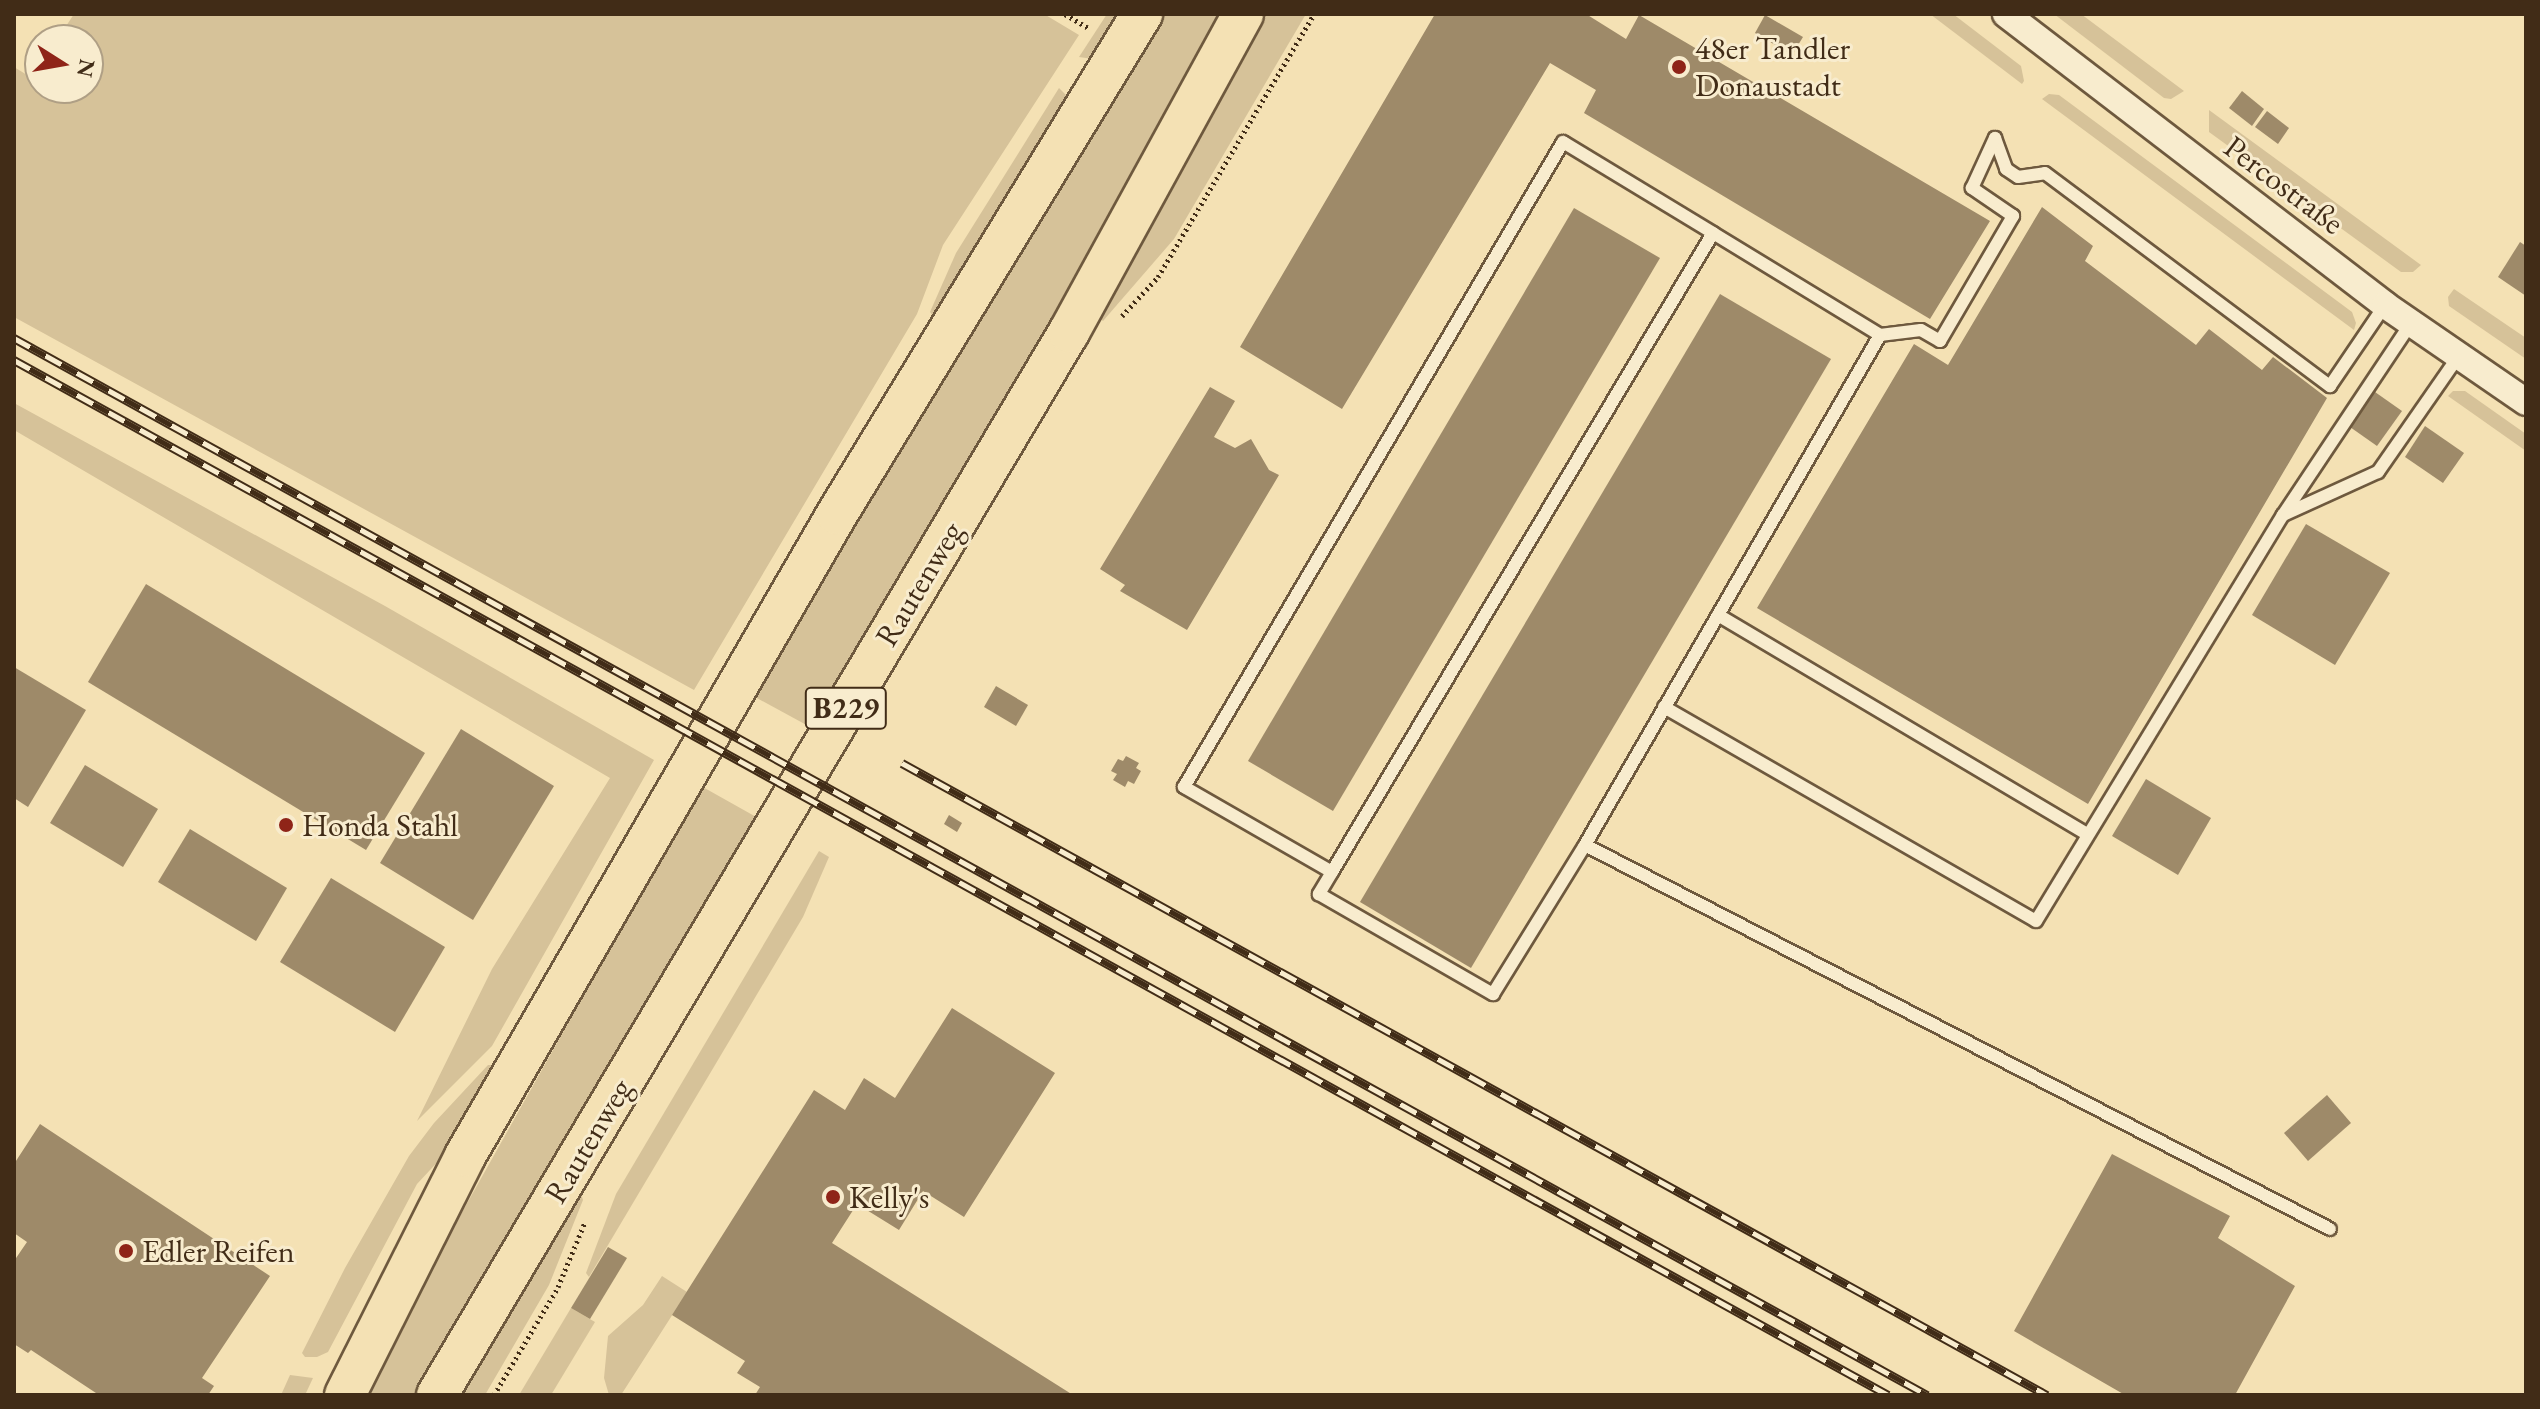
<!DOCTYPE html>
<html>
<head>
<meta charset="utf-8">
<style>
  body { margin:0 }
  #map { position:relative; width:2540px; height:1409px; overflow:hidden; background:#f4e1b4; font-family:"EB Garamond",serif }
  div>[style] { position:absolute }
  .green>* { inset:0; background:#d6c299 }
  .building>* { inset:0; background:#9e8a69 }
  .path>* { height:5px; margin-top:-2.5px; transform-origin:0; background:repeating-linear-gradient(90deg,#412c17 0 2px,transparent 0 6px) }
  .roads { filter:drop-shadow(2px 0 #6e593e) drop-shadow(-2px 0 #6e593e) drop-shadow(0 2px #6e593e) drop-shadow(0 -2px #6e593e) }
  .service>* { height:12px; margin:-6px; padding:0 6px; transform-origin:6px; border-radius:6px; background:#f8ecce }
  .minor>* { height:26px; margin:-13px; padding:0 13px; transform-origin:13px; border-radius:13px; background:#f8ecce }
  .primary>* { height:40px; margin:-20px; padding:0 20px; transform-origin:20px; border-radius:20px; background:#f4e1b4 }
  .rail>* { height:9px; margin-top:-4.5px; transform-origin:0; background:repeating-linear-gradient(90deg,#f8ecce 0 18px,#412c17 0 36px); box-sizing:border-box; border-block:2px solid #412c17 }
  .dots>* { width:22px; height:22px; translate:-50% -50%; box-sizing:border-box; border:4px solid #f8ecce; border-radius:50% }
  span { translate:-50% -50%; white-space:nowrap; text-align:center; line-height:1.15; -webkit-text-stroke:6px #f8ecce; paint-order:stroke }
  .shield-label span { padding:2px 6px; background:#f8ecce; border:2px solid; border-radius:6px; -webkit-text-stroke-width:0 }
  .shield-label { font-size:30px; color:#412c17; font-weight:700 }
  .poi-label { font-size:32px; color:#412c17 }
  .left { translate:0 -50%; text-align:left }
  .street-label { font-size:32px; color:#412c17 }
  .frame { position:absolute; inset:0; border:16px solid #412c17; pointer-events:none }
  .north { position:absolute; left:24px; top:24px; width:80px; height:80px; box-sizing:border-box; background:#f8ecce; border:2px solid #af9f85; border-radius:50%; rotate:101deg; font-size:22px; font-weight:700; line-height:32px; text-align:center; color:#412c17 }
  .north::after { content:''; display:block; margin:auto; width:28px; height:36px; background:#8f2418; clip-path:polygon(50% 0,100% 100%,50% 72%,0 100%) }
</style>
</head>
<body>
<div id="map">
  <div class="green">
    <i style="clip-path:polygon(74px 14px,1044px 14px,1079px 35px,943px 245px,917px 314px,694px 690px,14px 317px,14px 67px,32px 78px,40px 66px,40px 88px,88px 88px,88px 40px,57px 40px)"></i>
    <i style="clip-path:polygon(1107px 14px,1124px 14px,1093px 59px,1079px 57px)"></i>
    <i style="clip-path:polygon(1163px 14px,1221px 14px,1203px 54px,1048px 328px,812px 728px,755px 697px,941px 379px)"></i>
    <i style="clip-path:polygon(1262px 14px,1306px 14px,1174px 239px,1103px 321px,1099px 318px)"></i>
    <i style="clip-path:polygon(1930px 14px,1953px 14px,2021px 66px,2024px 81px,2022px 84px)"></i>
    <i style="clip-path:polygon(2054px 14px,2081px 14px,2184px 91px,2171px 99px,2164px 98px)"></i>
    <i style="clip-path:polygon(1059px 88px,1070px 99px,933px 316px,930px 312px,956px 253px)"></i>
    <i style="clip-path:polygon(2049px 94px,2059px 95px,2352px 312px,2356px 323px,2354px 330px,2042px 99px)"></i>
    <i style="clip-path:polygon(2209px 110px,2421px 265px,2413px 272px,2401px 272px,2209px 132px)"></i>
    <i style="clip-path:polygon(2454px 289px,2526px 338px,2526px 359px,2449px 306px,2448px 297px)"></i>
    <i style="clip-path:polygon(2453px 391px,2465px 391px,2526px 434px,2526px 451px,2448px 396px)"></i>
    <i style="clip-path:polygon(14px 403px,385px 606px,654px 760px,492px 1046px,417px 1121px,492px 969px,610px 778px,14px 430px)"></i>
    <i style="clip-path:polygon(701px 786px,758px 818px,458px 1317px,463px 1321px,418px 1395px,369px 1395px,414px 1298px)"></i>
    <i style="clip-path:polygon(819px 851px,829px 857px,803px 917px,589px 1277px,586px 1273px,616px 1194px)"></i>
    <i style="clip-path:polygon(488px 1065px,495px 1065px,456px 1133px,458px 1140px,417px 1184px,328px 1352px,317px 1357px,305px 1357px,302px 1353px,345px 1268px,409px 1156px,434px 1123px)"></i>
    <i style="clip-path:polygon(581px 1194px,583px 1200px,549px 1285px,485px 1395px,455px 1395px,541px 1252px,545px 1254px)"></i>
    <i style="clip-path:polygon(662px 1276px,687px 1292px,621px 1395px,609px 1395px,604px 1378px,608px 1336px,643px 1305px)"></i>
    <i style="clip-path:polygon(571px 1308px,595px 1322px,551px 1395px,519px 1395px)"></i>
    <i style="clip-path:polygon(290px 1375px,313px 1378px,305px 1395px,281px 1395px)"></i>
  </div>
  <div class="building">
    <i style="clip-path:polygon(1435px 14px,1586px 14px,1626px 39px,1639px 15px,1990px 221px,1930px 319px,1584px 113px,1596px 90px,1550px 63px,1342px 409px,1240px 347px)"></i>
    <i style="clip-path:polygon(1765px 15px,1803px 37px,1792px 55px,1755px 33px)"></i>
    <i style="clip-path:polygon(2242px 91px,2264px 109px,2252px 126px,2229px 108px)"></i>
    <i style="clip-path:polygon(2267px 111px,2289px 128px,2278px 144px,2255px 127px)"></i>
    <i style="clip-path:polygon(2042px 207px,2093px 246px,2085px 261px,2196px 345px,2209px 329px,2262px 370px,2273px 357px,2327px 398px,2088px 804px,1757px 608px,1914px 344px,1948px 365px)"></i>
    <i style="clip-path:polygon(1574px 208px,1660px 258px,1333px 811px,1248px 761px)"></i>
    <i style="clip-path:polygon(2520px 242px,2526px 246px,2526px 296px,2498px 277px)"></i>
    <i style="clip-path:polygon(1720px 294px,1831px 359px,1471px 968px,1360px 902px)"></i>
    <i style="clip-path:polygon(1210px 387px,1235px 401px,1214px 437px,1235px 448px,1251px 439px,1269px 470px,1279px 475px,1187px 630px,1120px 591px,1125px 585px,1100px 569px)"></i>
    <i style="clip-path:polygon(2375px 392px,2402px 411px,2377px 446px,2350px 427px)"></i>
    <i style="clip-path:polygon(2425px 426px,2464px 453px,2443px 483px,2405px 457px)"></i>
    <i style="clip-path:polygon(2306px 524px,2390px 573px,2335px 665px,2252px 615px)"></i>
    <i style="clip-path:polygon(146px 584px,425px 753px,366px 850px,88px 682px)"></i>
    <i style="clip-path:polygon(14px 667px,86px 710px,28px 807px,14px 798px)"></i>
    <i style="clip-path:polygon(996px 686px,1028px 705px,1016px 726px,984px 707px)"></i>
    <i style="clip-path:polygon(461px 729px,554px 786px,473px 920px,380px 863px)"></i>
    <i style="clip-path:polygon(1126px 756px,1139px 763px,1136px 768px,1141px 771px,1134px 784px,1128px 781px,1125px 787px,1113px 780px,1117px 774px,1111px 771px,1118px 759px,1123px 761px)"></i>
    <i style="clip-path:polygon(85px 765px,158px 809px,123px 867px,50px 823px)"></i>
    <i style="clip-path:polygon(2146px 779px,2211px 818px,2178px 875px,2112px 836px)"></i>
    <i style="clip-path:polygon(949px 815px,962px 823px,957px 832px,944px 824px)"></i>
    <i style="clip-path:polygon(190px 829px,287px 888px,256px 941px,158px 882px)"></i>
    <i style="clip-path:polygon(331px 878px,445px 947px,395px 1032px,280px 962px)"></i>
    <i style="clip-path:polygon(952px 1008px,1055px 1073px,964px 1217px,923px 1191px,899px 1230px,857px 1204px,832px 1243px,1073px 1395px,755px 1395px,760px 1387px,737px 1373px,745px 1361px,672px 1315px,814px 1090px,845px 1110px,864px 1078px,895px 1098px)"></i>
    <i style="clip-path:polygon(2327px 1095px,2351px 1123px,2308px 1161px,2284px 1133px)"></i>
    <i style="clip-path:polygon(40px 1124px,270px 1276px,202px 1378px,214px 1386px,208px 1395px,99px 1395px,31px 1350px,28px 1353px,14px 1344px,14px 1261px,27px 1242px,14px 1233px,14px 1164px)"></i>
    <i style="clip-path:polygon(2112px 1154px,2230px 1216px,2218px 1238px,2295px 1286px,2235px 1395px,2125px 1395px,2014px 1331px)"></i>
    <i style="clip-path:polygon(608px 1247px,627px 1258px,590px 1319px,571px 1308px)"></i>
  </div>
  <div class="path">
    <i style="left:1065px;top:14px;width:29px;rotate:31deg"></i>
    <i style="left:1122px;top:316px;width:53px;rotate:-47.3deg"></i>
    <i style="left:1158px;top:277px;width:306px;rotate:-59.3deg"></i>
    <i style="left:494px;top:1395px;width:126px;rotate:-59.3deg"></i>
    <i style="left:558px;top:1287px;width:70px;rotate:-67.4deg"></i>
  </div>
  <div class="roads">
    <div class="service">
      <i style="left:1995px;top:138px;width:33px;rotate:70deg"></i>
      <i style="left:2006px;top:169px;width:14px;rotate:34deg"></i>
      <i style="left:2018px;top:177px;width:27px;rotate:-8deg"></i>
      <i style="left:2045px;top:173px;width:356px;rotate:36.8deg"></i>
      <i style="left:2330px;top:386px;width:98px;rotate:-55.8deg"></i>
      <i style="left:1713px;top:233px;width:744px;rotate:120.81deg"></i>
      <i style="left:1332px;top:872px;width:171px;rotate:-150.1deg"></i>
      <i style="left:1184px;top:787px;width:748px;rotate:-59.56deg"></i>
      <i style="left:1563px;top:142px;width:175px;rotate:31.2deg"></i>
      <i style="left:1713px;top:233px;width:196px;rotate:31.4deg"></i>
      <i style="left:1880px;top:335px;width:41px;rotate:-7deg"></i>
      <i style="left:1921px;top:330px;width:22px;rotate:30deg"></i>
      <i style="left:1940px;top:341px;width:145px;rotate:-59.7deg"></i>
      <i style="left:2013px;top:216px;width:50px;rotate:-145.7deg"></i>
      <i style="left:1972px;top:188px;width:55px;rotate:-65.3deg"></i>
      <i style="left:2283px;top:515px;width:104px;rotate:-24.4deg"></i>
      <i style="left:2378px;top:472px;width:140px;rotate:-55.2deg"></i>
      <i style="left:1718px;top:615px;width:430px;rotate:30.7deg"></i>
      <i style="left:1664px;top:707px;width:429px;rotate:29.9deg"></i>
      <i style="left:2036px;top:921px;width:475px;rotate:-58.7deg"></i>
      <i style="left:2283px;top:515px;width:231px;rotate:-56.3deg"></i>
      <i style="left:1585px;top:845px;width:838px;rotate:27.27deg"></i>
      <i style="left:1332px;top:872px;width:26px;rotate:121deg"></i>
      <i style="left:1319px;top:894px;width:201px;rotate:29.9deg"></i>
      <i style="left:1493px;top:994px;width:175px;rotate:-58.3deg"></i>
      <i style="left:1585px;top:845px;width:589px;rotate:-59.95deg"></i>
    </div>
    <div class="minor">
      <i style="left:2006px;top:14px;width:478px;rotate:37.5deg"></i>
      <i style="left:2385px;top:305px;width:171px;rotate:34.5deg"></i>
    </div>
    <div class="primary">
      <i style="left:345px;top:1395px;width:267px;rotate:-63.3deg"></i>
      <i style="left:465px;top:1156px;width:742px;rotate:-59.91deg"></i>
      <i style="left:837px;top:514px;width:586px;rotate:-58.62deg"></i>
      <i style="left:437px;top:1395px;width:1237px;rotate:-59.27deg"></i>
      <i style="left:1069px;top:332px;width:362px;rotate:-61.3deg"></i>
    </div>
  </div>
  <div class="rail">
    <i style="left:14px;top:338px;width:2186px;rotate:28.92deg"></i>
    <i style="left:14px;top:360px;width:2141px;rotate:28.91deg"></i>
    <i style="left:902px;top:763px;width:1308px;rotate:28.9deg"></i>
  </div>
  <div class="dots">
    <i style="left:1679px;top:67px;background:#8f2418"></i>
    <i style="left:286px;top:825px;background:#8f2418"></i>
    <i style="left:833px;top:1197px;background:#8f2418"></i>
    <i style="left:126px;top:1251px;background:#8f2418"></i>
  </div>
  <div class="shield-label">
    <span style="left:846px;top:708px">B229</span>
  </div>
  <div class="poi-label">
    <span class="left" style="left:1695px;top:67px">48er Tandler<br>Donaustadt</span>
    <span class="left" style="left:302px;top:825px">Honda Stahl</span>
    <span class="left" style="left:849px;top:1197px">Kelly's</span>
    <span class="left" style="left:142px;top:1251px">Edler Reifen</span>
  </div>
  <div class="street-label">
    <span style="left:2284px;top:185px;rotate:37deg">Percostraße</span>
    <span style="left:919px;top:584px;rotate:-59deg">Rautenweg</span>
    <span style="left:588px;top:1141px;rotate:-59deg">Rautenweg</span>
  </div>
  <div class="frame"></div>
  <div class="north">N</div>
</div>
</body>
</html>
